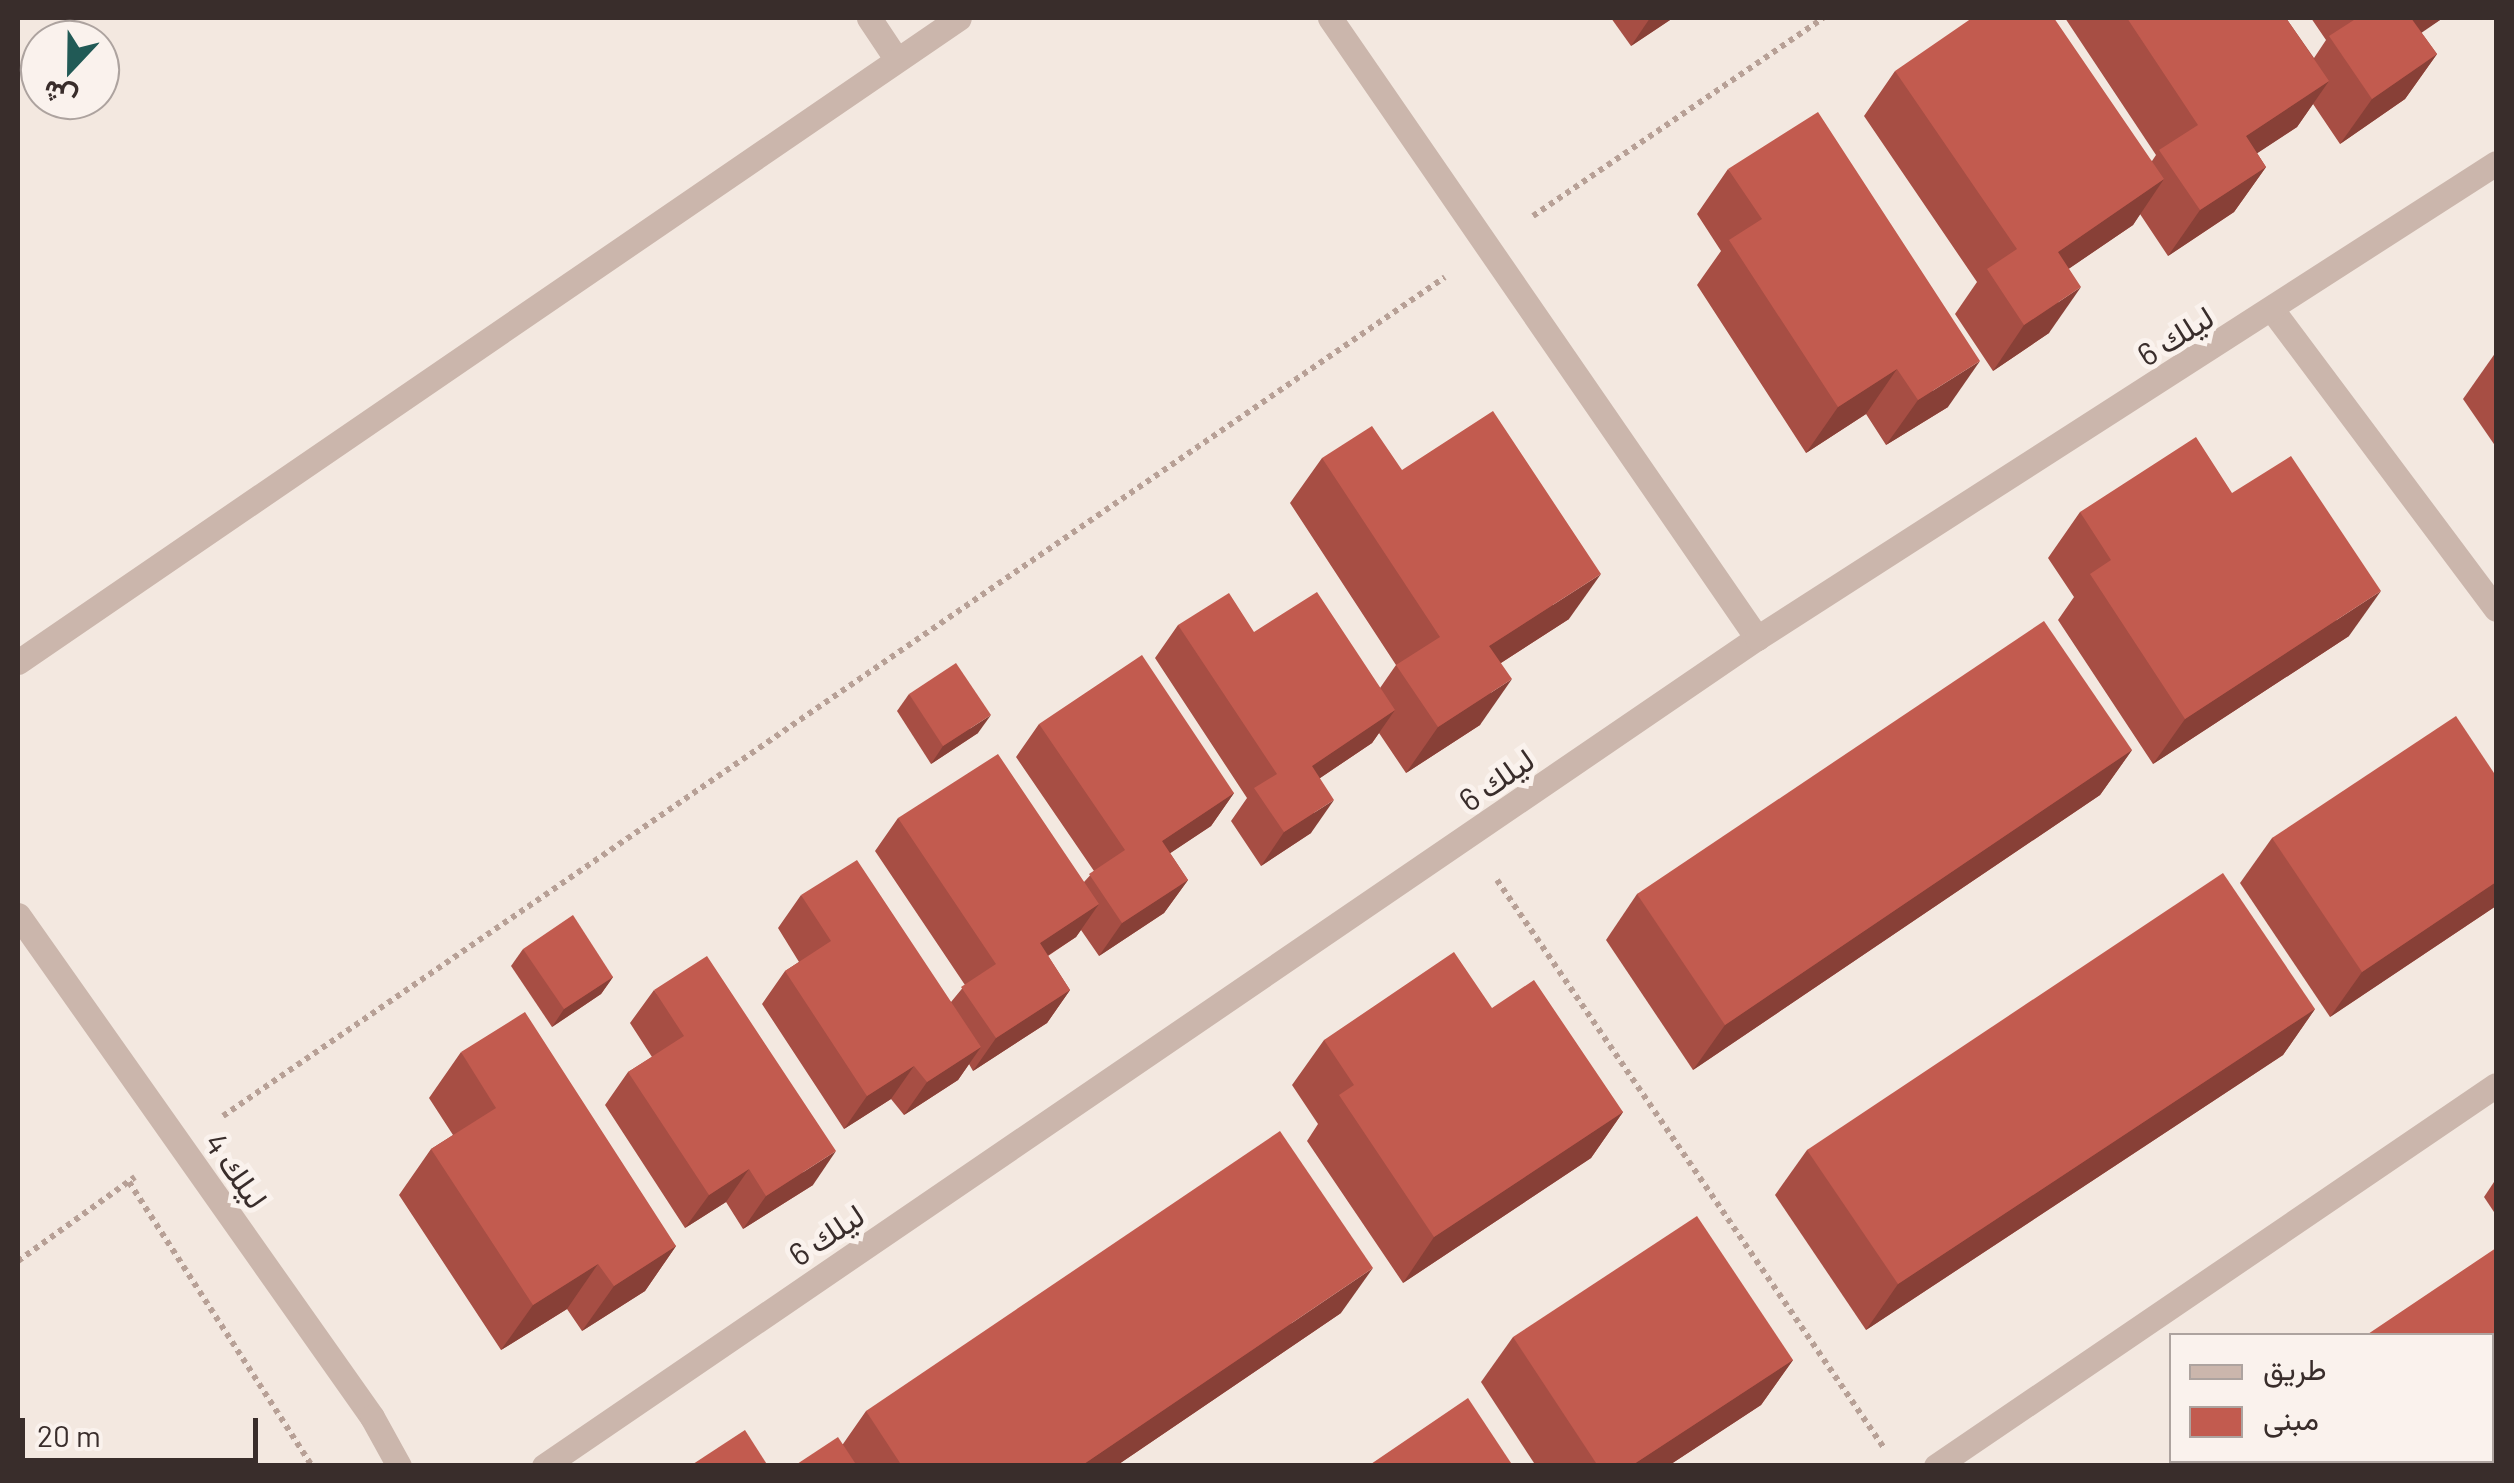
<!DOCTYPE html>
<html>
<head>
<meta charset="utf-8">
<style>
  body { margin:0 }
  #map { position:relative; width:2514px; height:1483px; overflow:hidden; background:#f3e8e0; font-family:Barlow,Vazirmatn,sans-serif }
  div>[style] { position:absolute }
  .path>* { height:6px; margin-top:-3px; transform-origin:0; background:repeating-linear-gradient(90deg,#b7a096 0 5px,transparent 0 10px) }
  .minor>* { height:25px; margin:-12.5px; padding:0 12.5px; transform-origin:12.5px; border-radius:12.5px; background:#cbb6ac }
  .wall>* { inset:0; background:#a74e44 }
  .shaded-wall>* { inset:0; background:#884037 }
  .building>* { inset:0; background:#c25b4f }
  span { translate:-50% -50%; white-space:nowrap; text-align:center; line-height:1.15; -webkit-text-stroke:10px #faf2ed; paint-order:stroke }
  .street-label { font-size:32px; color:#392d2b }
  .frame { position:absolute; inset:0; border:20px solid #392d2b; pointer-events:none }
  .legend { position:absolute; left:2169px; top:1333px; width:325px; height:130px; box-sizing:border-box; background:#faf2ed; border:2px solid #ada39f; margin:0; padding:12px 18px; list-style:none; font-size:30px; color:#392d2b }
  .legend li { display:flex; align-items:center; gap:20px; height:50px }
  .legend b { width:50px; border:2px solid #ada39f }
  .north { position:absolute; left:20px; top:20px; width:100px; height:100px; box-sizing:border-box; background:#faf2ed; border:2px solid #ada39f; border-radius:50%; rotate:202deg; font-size:28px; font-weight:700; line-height:40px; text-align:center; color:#392d2b }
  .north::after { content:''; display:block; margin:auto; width:35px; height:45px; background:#215a56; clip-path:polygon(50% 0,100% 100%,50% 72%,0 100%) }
  .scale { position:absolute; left:20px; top:1418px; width:238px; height:45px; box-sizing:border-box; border:5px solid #392d2b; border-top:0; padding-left:12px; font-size:30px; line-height:35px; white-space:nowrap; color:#392d2b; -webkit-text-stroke:8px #faf2ed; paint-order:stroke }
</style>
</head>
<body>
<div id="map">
  <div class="path">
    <i style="left:1533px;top:216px;width:351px;rotate:-34.3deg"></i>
    <i style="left:1497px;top:880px;width:687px;rotate:55.73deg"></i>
    <i style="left:223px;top:1116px;width:1482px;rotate:-34.47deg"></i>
    <i style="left:129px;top:1182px;width:338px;rotate:57.2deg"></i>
    <i style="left:18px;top:1261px;width:144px;rotate:-35.7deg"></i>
  </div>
  <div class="minor">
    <i style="left:869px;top:18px;width:50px;rotate:56.3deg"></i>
    <i style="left:1330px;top:18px;width:753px;rotate:55.44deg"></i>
    <i style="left:2273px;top:311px;width:372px;rotate:53.2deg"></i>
    <i style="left:18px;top:662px;width:1140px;rotate:-34.39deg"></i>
    <i style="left:18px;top:915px;width:614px;rotate:54.81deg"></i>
    <i style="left:372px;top:1417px;width:56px;rotate:61.1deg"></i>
    <i style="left:544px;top:1466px;width:1469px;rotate:-34.32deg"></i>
    <i style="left:1757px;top:638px;width:878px;rotate:-32.73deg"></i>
    <i style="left:1936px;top:1466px;width:677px;rotate:-34.23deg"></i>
  </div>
  <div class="wall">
    <i style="clip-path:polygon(1611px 18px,1673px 18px,1631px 46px)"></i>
    <i style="clip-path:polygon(2065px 18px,2286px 18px,2314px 58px,2326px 40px,2311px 18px,2443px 18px,2421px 32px,2437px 54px,2405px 99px,2340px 144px,2313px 104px,2297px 127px,2257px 153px,2266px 167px,2234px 212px,2168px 256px,2140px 214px,2133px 225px,2068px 269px,2049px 333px,1993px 371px,1955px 314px,1977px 282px,1864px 116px,1895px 71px,2152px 161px,2156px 155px)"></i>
    <i style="clip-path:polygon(1728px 169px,1948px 407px,1886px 445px,1866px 414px,1806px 453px,1697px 285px,1721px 251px,1697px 214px)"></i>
    <i style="clip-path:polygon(2496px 352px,2496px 447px,2463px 399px)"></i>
    <i style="clip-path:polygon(1322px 458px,1402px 470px,1569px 619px,1501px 663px,1480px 725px,1406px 773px,1379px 733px,1372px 743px,1320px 778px,1311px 833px,1261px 866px,1231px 821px,1247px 798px,1155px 658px,1178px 625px,1254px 632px,1380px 688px,1396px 665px,1290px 503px)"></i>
    <i style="clip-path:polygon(2232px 493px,2349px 636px,2153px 764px,2058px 620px,2074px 597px,2048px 558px,2080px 512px)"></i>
    <i style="clip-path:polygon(909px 694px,978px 733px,931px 764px,897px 711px)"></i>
    <i style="clip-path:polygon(1039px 724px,1234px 793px,1211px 826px,1170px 853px,1188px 880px,1164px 913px,1099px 956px,1081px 930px,1076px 937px,1048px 956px,1070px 990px,1047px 1023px,973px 1071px,969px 1064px,958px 1080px,904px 1115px,891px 1099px,844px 1129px,762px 1004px,785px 971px,799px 962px,778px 928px,801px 895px,951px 1002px,965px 985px,875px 851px,898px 818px,1084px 882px,1094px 871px,1016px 757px)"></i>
    <i style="clip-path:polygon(2132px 750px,2100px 795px,1693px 1070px,1606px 940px,1637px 894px)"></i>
    <i style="clip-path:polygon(2496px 776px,2496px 906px,2330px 1017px,2240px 883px,2272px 838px)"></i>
    <i style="clip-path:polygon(523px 949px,613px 977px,601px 994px,552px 1027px,511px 966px)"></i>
    <i style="clip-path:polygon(654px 990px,813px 1185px,743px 1229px,726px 1202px,685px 1228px,605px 1105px,628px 1072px,652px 1057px,630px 1023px)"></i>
    <i style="clip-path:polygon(1492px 1008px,1623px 1112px,1591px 1158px,1403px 1283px,1307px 1141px,1318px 1124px,1292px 1085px,1324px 1040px)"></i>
    <i style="clip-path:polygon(2315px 1009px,2283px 1055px,1866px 1330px,1775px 1195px,1807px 1150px)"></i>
    <i style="clip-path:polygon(461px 1052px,676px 1246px,645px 1291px,582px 1331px,567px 1309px,501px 1350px,399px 1195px,431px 1149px,453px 1135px,429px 1098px)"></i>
    <i style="clip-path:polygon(2496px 1179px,2496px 1215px,2484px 1197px)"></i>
    <i style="clip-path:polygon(1341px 1313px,1116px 1466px,794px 1466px,843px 1444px,866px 1411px)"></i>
    <i style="clip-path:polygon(1513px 1337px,1793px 1360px,1761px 1405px,1668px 1466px,1536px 1466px,1481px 1382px)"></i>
  </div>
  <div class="shaded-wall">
    <i style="clip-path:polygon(1650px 18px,1673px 18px,1631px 46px)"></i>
    <i style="clip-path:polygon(2410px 18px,2443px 18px,2379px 62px)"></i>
    <i style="clip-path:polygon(2437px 54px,2405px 99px,2340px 144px,2372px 99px)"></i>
    <i style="clip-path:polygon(2329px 81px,2297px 127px,2215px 181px,2246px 136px)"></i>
    <i style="clip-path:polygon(2266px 167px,2234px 212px,2168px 256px,2200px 210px)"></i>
    <i style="clip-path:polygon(2164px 179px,2133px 225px,2026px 298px,2058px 252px)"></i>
    <i style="clip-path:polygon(2081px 287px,2049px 333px,1993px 371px,2024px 325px)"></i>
    <i style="clip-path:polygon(1980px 361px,1948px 407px,1886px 445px,1918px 400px)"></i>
    <i style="clip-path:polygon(1897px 369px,1866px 414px,1806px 453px,1838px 407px)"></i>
    <i style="clip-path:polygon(1601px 574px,1569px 619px,1457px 691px,1489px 646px)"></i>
    <i style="clip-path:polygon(2381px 591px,2349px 636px,2153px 764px,2185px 719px)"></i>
    <i style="clip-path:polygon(1512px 679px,1480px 725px,1406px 773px,1438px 727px)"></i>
    <i style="clip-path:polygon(1395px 710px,1372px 743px,1289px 799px,1312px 766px)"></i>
    <i style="clip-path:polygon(991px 715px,978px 733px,931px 764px,943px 746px)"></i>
    <i style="clip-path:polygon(2132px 750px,2100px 795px,1693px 1070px,1725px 1025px)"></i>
    <i style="clip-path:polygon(1234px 793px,1211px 826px,1139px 874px,1162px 841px)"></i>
    <i style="clip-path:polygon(1334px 800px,1311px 833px,1261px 866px,1284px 832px)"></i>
    <i style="clip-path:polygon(1188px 880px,1164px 913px,1099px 956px,1122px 923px)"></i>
    <i style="clip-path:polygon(2496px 882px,2496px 906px,2330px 1017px,2362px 972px)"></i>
    <i style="clip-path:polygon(1099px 904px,1076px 937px,1016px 976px,1040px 943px)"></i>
    <i style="clip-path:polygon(613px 977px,601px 994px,552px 1027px,564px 1009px)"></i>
    <i style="clip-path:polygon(1070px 990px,1047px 1023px,973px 1071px,996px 1038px)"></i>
    <i style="clip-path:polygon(2315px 1009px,2283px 1055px,1866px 1330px,1898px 1284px)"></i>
    <i style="clip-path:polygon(981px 1047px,958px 1080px,904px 1115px,927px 1082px)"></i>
    <i style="clip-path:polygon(914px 1066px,891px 1099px,844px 1129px,867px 1096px)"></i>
    <i style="clip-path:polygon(1623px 1112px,1591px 1158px,1403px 1283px,1434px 1237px)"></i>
    <i style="clip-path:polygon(836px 1151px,813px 1185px,743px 1229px,766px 1196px)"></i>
    <i style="clip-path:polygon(749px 1169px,726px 1202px,685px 1228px,709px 1195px)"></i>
    <i style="clip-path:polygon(676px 1246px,645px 1291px,582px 1331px,614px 1286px)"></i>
    <i style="clip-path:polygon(598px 1264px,567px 1309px,501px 1350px,533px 1305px)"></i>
    <i style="clip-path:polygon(1373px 1268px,1341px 1313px,1116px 1466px,1081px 1466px)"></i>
    <i style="clip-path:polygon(1793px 1360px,1761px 1405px,1668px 1466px,1631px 1466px)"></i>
    <i style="clip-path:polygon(2496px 1440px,2495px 1466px,2458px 1466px,2466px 1460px,2492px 1460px,2492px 1444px)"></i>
  </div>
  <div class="building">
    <i style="clip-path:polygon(1972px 18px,2054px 18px,2164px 179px,2058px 252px,2081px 287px,2024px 325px,1987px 269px,2017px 249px,1895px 71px)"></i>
    <i style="clip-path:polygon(2127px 18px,2286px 18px,2329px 81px,2246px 136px,2266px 167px,2200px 210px,2159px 150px,2198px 125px)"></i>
    <i style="clip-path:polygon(2357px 18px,2411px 18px,2437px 54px,2372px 99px,2329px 36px)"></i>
    <i style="clip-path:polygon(1818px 112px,1980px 361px,1918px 400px,1897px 369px,1838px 407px,1729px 240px,1762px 219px,1728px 169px)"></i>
    <i style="clip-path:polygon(1493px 411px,1601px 574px,1489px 646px,1512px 679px,1438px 727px,1396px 665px,1440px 637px,1322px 458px,1372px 426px,1402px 470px)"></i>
    <i style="clip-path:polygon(2196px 437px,2232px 493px,2291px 456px,2381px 591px,2185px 719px,2090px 574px,2111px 560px,2080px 512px)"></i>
    <i style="clip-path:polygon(1317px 592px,1395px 710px,1312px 766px,1334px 800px,1284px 832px,1254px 788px,1277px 774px,1178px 625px,1229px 593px,1254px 632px)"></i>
    <i style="clip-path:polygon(2044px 621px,2132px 750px,1725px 1025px,1637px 894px)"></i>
    <i style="clip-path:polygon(1142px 655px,1234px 793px,1162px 841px,1188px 880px,1122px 923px,1089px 874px,1125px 850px,1039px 724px)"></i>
    <i style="clip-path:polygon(956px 663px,991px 715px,943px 746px,909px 694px)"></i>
    <i style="clip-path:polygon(2456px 716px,2496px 776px,2496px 882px,2362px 972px,2272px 838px)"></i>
    <i style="clip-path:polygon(998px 754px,1099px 904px,1040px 943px,1070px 990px,996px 1038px,961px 987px,996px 964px,898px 818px)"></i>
    <i style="clip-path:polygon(857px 860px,981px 1047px,927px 1082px,914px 1066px,867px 1096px,785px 971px,831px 941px,801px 895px)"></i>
    <i style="clip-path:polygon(2223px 873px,2315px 1009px,1898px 1284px,1807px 1150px)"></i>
    <i style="clip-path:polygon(573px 915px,613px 977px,564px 1009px,523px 949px)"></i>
    <i style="clip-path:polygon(1454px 952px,1492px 1008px,1534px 980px,1623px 1112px,1434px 1237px,1339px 1095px,1354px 1085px,1324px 1040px)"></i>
    <i style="clip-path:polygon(707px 956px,836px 1151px,766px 1196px,749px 1169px,709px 1195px,628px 1072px,684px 1036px,654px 990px)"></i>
    <i style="clip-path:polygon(525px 1012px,676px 1246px,614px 1286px,598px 1264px,533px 1305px,431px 1149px,496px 1108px,461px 1052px)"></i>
    <i style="clip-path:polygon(1280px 1131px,1373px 1268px,1081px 1466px,902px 1466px,866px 1411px)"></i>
    <i style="clip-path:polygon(1697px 1216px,1793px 1360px,1631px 1466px,1598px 1466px,1513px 1337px)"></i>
    <i style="clip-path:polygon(2496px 1248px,2496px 1440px,2492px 1444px,2492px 1336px,2365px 1336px)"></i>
    <i style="clip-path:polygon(1468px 1398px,1513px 1466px,1368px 1466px)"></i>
    <i style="clip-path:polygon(745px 1430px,768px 1466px,690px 1466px)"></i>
    <i style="clip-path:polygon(838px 1437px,857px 1466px,794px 1466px)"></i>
    <i style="clip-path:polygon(2176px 1460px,2466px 1460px,2458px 1466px,2169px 1466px)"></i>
  </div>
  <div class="street-label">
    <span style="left:2175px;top:335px;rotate:-32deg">ليلك 6</span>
    <span style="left:1496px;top:779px;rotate:-35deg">ليلك 6</span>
    <span style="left:237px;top:1170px;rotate:55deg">ليلك 4</span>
    <span style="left:826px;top:1234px;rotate:-34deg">ليلك 6</span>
  </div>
  <div class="frame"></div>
  <ul class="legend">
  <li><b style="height:12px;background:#cbb6ac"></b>طريق</li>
  <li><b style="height:28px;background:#c25b4f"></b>مبنى</li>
  </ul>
  <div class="north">ش</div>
  <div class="scale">20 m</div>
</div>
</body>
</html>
